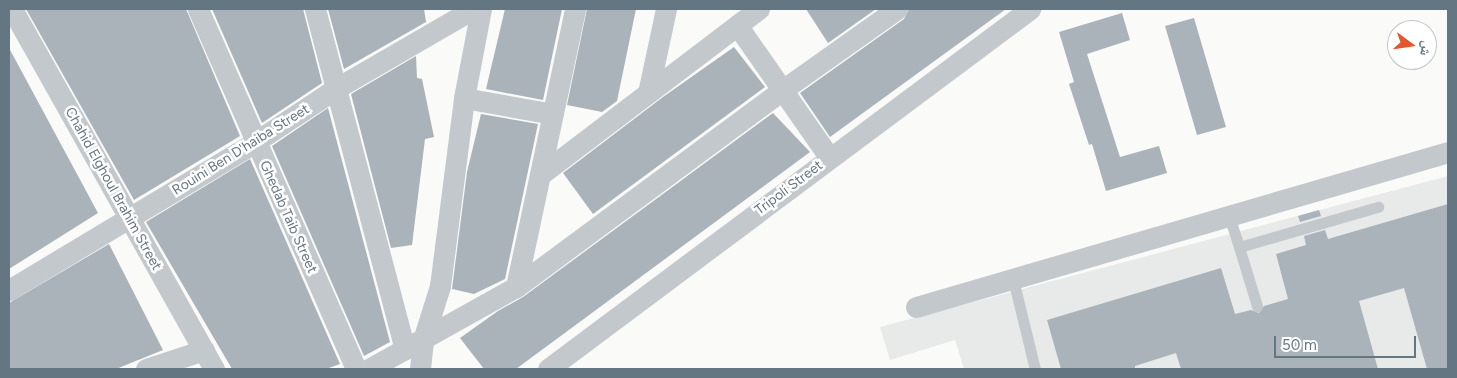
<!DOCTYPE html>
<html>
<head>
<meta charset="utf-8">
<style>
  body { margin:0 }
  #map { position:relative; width:1457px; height:378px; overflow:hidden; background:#fafaf8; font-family:Figtree,"Noto Naskh Arabic",sans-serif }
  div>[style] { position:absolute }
  .built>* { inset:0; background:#e8e9e9 }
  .building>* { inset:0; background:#aab3b9 }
  .service>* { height:11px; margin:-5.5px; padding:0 5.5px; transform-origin:5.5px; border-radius:5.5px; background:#c3c8cc }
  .minor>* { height:21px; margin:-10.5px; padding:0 10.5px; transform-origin:10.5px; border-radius:10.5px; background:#c3c8cc }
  span { translate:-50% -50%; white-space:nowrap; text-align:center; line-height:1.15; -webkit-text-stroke:5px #fff; paint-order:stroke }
  .street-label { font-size:14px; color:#657683 }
  .frame { position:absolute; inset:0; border:10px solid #657683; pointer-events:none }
  .north { position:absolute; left:1387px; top:20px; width:50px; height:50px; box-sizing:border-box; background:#fff; border:1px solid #c1c8cd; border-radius:50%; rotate:104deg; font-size:14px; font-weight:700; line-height:20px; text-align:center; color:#657683 }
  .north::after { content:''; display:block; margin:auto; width:18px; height:22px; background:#e4572e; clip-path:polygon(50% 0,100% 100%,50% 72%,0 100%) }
  .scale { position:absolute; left:1274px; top:336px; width:142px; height:22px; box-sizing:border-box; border:2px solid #657683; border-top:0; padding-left:6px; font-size:15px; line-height:18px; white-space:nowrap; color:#657683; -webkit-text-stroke:4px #fff; paint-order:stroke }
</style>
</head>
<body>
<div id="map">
  <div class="built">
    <i style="clip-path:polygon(1448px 176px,1448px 369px,964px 369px,955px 340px,890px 360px,880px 327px)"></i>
  </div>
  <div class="building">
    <i style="clip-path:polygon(26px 9px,186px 9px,240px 136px,134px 200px)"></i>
    <i style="clip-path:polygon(212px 9px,303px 9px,322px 83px,262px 123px)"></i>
    <i style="clip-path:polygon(328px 9px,424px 9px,426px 22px,344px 69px)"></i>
    <i style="clip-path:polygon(505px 9px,562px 9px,543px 100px,486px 89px)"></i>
    <i style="clip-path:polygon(587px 9px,636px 9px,617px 101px,602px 112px,567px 105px)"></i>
    <i style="clip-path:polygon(806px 9px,876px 9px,828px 43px)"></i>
    <i style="clip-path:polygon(909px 9px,1006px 9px,830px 137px,800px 93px,904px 19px)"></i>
    <i style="clip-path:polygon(1122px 13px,1130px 40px,1087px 54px,1120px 157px,1159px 146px,1167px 173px,1106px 191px,1092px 144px,1089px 145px,1069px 84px,1074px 82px,1059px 32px)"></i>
    <i style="clip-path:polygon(1194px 18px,1226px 127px,1197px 135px,1165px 26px)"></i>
    <i style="clip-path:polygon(734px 47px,765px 87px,593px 214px,563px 173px,663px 97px)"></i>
    <i style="clip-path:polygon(9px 48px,98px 213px,9px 269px)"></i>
    <i style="clip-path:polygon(416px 56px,417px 78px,422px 79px,434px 137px,425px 139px,412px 245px,391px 248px,351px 94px)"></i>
    <i style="clip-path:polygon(328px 108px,390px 342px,364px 356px,272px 146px)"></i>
    <i style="clip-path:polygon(773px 113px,810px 152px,516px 369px,484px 369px,460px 338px,498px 311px,523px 297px)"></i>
    <i style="clip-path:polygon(481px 114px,538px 124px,505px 279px,474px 294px,452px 289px,467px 172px)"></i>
    <i style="clip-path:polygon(250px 159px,340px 364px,326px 369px,232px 369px,146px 222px)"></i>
    <i style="clip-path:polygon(1448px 204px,1448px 369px,1427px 369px,1404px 288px,1359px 301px,1378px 369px,1181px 369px,1176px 353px,1135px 366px,1135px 369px,1061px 369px,1047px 320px,1221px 268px,1235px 314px,1251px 310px,1259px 313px,1264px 306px,1288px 299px,1276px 254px,1306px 245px,1304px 236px,1325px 230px,1328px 239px)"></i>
    <i style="clip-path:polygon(1319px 210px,1321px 216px,1300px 222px,1298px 216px)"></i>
    <i style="clip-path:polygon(109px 244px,163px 350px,116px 369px,9px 369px,9px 303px)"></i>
  </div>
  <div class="service">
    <i style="left:1229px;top:216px;width:33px;rotate:72deg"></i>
    <i style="left:1239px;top:247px;width:145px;rotate:-16.1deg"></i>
    <i style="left:1239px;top:247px;width:62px;rotate:73deg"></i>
    <i style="left:1013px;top:279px;width:93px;rotate:76.3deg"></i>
  </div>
  <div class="minor">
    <i style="left:12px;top:9px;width:413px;rotate:60.7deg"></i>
    <i style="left:198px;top:9px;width:393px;rotate:66.3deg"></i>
    <i style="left:315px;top:9px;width:352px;rotate:75.2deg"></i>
    <i style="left:737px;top:25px;width:161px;rotate:55.1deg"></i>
    <i style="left:648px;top:93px;width:86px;rotate:-77.9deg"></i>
    <i style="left:464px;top:98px;width:90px;rotate:10.2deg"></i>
    <i style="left:540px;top:175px;width:275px;rotate:-37.2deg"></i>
    <i style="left:516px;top:287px;width:284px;rotate:-78deg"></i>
    <i style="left:9px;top:290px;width:287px;rotate:-31deg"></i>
    <i style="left:255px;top:142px;width:96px;rotate:-33.5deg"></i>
    <i style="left:335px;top:89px;width:160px;rotate:-30.1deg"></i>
    <i style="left:916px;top:307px;width:554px;rotate:-16.24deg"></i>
    <i style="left:146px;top:369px;width:61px;rotate:-18.1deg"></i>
    <i style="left:369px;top:369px;width:168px;rotate:-29.2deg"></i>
    <i style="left:516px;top:287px;width:330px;rotate:-36.5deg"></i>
    <i style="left:781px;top:91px;width:142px;rotate:-35.3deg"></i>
    <i style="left:420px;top:369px;width:29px;rotate:-84deg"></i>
    <i style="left:423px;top:340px;width:57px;rotate:-72.5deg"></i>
    <i style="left:440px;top:286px;width:190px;rotate:-82.7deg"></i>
    <i style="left:464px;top:98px;width:91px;rotate:-79.2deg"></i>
    <i style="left:548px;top:369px;width:602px;rotate:-36.76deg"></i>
  </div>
  <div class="street-label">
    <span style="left:241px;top:150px;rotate:-32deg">Rouini Ben D'haiba Street</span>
    <span style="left:789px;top:188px;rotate:-37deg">Tripoli Street</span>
    <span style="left:113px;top:189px;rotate:61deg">Chahid Elghoul Brahim Street</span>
    <span style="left:288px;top:217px;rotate:66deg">Ghedab Taib Street</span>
  </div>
  <div class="frame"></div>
  <div class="north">ش</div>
  <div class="scale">50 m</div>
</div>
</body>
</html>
